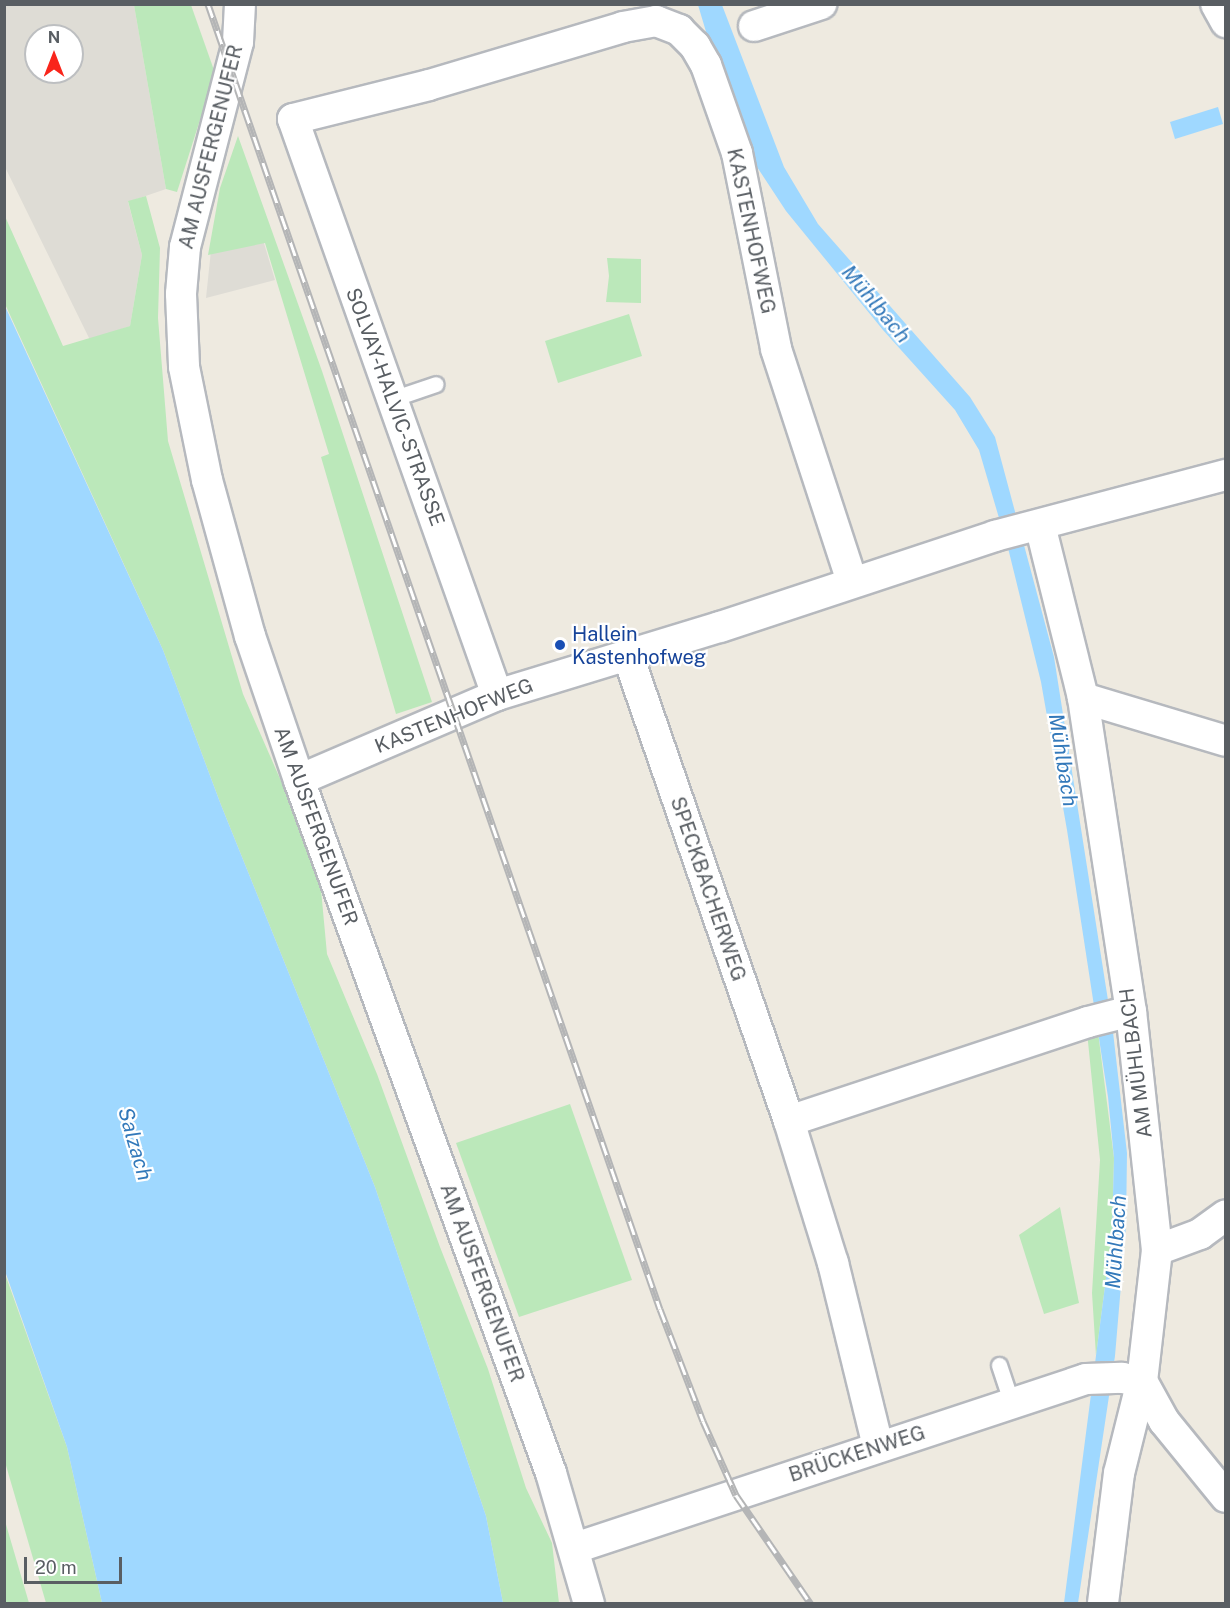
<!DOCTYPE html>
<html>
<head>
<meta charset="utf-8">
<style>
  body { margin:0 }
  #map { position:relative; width:1230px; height:1608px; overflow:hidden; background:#eeeae0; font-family:"Public Sans",sans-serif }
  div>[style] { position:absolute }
  .industrial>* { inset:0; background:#dedcd5 }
  .green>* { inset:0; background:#bbe8ba }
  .water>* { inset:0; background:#9fd8ff }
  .roads { filter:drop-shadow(2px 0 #b6b9be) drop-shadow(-2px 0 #b6b9be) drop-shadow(0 2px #b6b9be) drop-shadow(0 -2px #b6b9be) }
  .lane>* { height:15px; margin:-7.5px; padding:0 7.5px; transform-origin:7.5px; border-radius:7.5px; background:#fff }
  .street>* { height:30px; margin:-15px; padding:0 15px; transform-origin:15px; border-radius:15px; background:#fff }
  .rail>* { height:7px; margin-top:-3.5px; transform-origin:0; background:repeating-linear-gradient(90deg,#fff 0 14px,#b4b5b6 0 28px); box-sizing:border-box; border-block:2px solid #b4b5b6 }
  .dots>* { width:16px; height:16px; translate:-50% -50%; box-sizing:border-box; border:3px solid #fff; border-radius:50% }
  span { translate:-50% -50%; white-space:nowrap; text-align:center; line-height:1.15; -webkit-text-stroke:4.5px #fff; paint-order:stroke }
  .street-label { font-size:20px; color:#595e63 }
  .transit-label { font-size:20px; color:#164399 }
  .left { translate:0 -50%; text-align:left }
  .water-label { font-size:21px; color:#3379ba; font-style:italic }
  .frame { position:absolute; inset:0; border:6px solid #595e63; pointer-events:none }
  .north { position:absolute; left:24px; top:24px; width:60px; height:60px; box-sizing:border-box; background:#fff; border:2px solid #bdbfc1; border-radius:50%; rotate:0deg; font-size:16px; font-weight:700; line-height:24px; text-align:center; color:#595e63 }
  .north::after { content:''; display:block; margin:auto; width:21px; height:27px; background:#f9251b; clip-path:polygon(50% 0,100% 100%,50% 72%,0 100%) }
  .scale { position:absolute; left:24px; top:1557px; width:98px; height:27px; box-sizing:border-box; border:3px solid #595e63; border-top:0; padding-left:8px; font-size:18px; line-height:21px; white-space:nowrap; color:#595e63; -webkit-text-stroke:4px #fff; paint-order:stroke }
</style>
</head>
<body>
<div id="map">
  <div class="industrial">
    <i style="clip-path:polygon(evenodd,5px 5px,134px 5px,166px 189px,128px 202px,142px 255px,130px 326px,90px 340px,5px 167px,5px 5px,36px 36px,72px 36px,72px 72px,36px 72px,36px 36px)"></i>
    <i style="clip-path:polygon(263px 240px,275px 280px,206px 298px,212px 241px)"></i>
  </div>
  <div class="green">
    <i style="clip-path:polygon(134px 5px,191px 5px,215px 73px,177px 192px,166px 189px)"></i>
    <i style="clip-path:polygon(238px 136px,322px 371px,432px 702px,396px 714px,321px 457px,329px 454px,265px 243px,208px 255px,220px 188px)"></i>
    <i style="clip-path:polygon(146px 196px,160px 248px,158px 318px,168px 441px,243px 694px,319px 868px,327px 954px,377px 1074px,440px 1247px,488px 1369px,526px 1488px,552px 1543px,559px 1603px,503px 1603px,486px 1516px,375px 1187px,221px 805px,163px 650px,5px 304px,4px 214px,63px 346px,130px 326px,142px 255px,128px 201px)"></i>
    <i style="clip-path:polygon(607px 258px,641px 259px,641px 303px,606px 302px,609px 276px)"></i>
    <i style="clip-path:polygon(629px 314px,642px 356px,558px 383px,545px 341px)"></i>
    <i style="clip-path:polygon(1087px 1032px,1098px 1032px,1114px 1158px,1112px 1232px,1096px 1356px,1092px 1293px,1100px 1160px)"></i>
    <i style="clip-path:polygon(570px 1104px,632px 1280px,519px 1317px,456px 1143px)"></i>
    <i style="clip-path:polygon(1060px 1207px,1079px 1303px,1044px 1314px,1019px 1235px)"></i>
    <i style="clip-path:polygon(4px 1271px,67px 1447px,102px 1603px,46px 1603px,5px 1462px)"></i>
    <i style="clip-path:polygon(4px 1521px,5px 1521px,29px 1603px,5px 1603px)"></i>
  </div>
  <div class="water">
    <i style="clip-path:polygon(698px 5px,722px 5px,784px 167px,818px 224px,970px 397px,995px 437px,1054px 657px,1113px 1032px,1127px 1153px,1126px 1226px,1115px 1356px,1078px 1603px,1064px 1603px,1112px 1232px,1114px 1158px,1108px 1097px,1067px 830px,1041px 682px,1009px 552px,979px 450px,955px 410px,883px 330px,786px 211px,757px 167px,707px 35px)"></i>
    <i style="clip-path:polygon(1218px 107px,1223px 124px,1175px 139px,1170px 122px)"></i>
    <i style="clip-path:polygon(4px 304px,163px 650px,221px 805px,375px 1187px,486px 1516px,503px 1603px,102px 1603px,67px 1447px,5px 1271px)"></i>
  </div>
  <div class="roads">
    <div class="lane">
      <i style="left:392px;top:399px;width:46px;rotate:-18.8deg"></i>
      <i style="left:999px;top:1365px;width:41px;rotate:71.6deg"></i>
    </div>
    <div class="street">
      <i style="left:240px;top:4px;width:38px;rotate:93deg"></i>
      <i style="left:238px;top:42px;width:212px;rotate:104.5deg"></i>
      <i style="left:185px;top:247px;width:47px;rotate:94.9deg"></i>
      <i style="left:181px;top:294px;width:73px;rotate:87.6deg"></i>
      <i style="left:184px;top:367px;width:115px;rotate:78.5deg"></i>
      <i style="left:207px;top:480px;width:162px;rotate:74.6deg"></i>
      <i style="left:250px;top:636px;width:152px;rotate:71.2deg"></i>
      <i style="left:299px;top:780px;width:737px;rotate:70.02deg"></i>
      <i style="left:551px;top:1473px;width:136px;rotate:73.8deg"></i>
      <i style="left:1216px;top:4px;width:21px;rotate:61deg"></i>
      <i style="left:754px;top:26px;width:71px;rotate:-18.2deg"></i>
      <i style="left:1040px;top:525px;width:178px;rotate:76deg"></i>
      <i style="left:1083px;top:698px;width:317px;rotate:81.3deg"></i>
      <i style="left:1131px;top:1011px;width:240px;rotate:83.8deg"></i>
      <i style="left:1157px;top:1250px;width:132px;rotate:96.5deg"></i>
      <i style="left:1142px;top:1381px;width:95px;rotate:104deg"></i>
      <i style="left:1119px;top:1473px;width:132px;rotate:97deg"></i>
      <i style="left:628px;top:656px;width:492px;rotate:70.9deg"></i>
      <i style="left:789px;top:1121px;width:149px;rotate:72.8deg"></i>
      <i style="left:833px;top:1263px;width:188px;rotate:76.2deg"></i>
      <i style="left:497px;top:695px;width:611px;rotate:-109.5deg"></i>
      <i style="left:293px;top:119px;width:140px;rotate:-14deg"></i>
      <i style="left:429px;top:85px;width:202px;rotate:-16.6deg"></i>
      <i style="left:623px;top:27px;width:34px;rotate:-10deg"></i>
      <i style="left:656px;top:21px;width:25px;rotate:21deg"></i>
      <i style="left:679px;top:30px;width:23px;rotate:45deg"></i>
      <i style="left:695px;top:46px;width:22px;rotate:60deg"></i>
      <i style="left:706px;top:65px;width:93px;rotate:70.6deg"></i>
      <i style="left:737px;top:153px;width:200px;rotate:78.7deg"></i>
      <i style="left:776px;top:349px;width:245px;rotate:71.9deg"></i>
      <i style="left:1083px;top:698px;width:149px;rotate:16.7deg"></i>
      <i style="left:299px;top:780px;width:215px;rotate:-23.2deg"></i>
      <i style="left:497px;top:695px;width:233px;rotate:-17deg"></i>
      <i style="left:720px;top:627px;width:290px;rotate:-18.3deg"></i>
      <i style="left:995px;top:536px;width:239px;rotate:-14.8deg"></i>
      <i style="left:789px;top:1121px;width:315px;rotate:-18.3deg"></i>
      <i style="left:1088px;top:1022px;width:44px;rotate:-14.3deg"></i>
      <i style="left:1157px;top:1250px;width:46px;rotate:-20.4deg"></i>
      <i style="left:1200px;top:1234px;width:32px;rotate:-36deg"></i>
      <i style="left:575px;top:1548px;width:538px;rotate:-18.3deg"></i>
      <i style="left:1086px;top:1379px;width:36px;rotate:-2deg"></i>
      <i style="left:1122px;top:1378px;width:20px;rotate:9deg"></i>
      <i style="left:1142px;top:1381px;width:46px;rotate:61.2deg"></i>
      <i style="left:1164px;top:1421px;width:98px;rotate:50.8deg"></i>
    </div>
  </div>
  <div class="rail">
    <i style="left:208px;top:4px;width:1381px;rotate:70.9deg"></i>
    <i style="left:660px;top:1309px;width:120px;rotate:69deg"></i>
    <i style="left:703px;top:1421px;width:81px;rotate:66deg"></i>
    <i style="left:736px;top:1495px;width:132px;rotate:55.5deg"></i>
  </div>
  <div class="dots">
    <i style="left:560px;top:645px;background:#1a4fb4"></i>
  </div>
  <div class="street-label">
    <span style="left:211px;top:147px;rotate:-76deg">AM AUSFERGENUFER</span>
    <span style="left:751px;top:231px;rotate:78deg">KASTENHOFWEG</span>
    <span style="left:395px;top:407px;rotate:70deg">SOLVAY-HALVIC-STRASSE</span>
    <span style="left:454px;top:716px;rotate:-22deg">KASTENHOFWEG</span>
    <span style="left:316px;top:826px;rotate:70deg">AM AUSFERGENUFER</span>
    <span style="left:708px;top:889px;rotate:71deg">SPECKBACHERWEG</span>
    <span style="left:1136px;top:1063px;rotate:-97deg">AM MÜHLBACH</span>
    <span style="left:482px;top:1283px;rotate:70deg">AM AUSFERGENUFER</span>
    <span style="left:857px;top:1454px;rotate:-18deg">BRÜCKENWEG</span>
  </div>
  <div class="transit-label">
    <span class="left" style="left:572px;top:646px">Hallein<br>Kastenhofweg</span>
  </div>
  <div class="water-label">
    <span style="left:876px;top:304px;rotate:50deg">Mühlbach</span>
    <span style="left:1063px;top:760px;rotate:81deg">Mühlbach</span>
    <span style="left:135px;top:1144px;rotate:74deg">Salzach</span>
    <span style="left:1116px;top:1242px;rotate:-86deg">Mühlbach</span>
  </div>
  <div class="frame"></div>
  <div class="north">N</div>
  <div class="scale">20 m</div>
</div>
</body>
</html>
